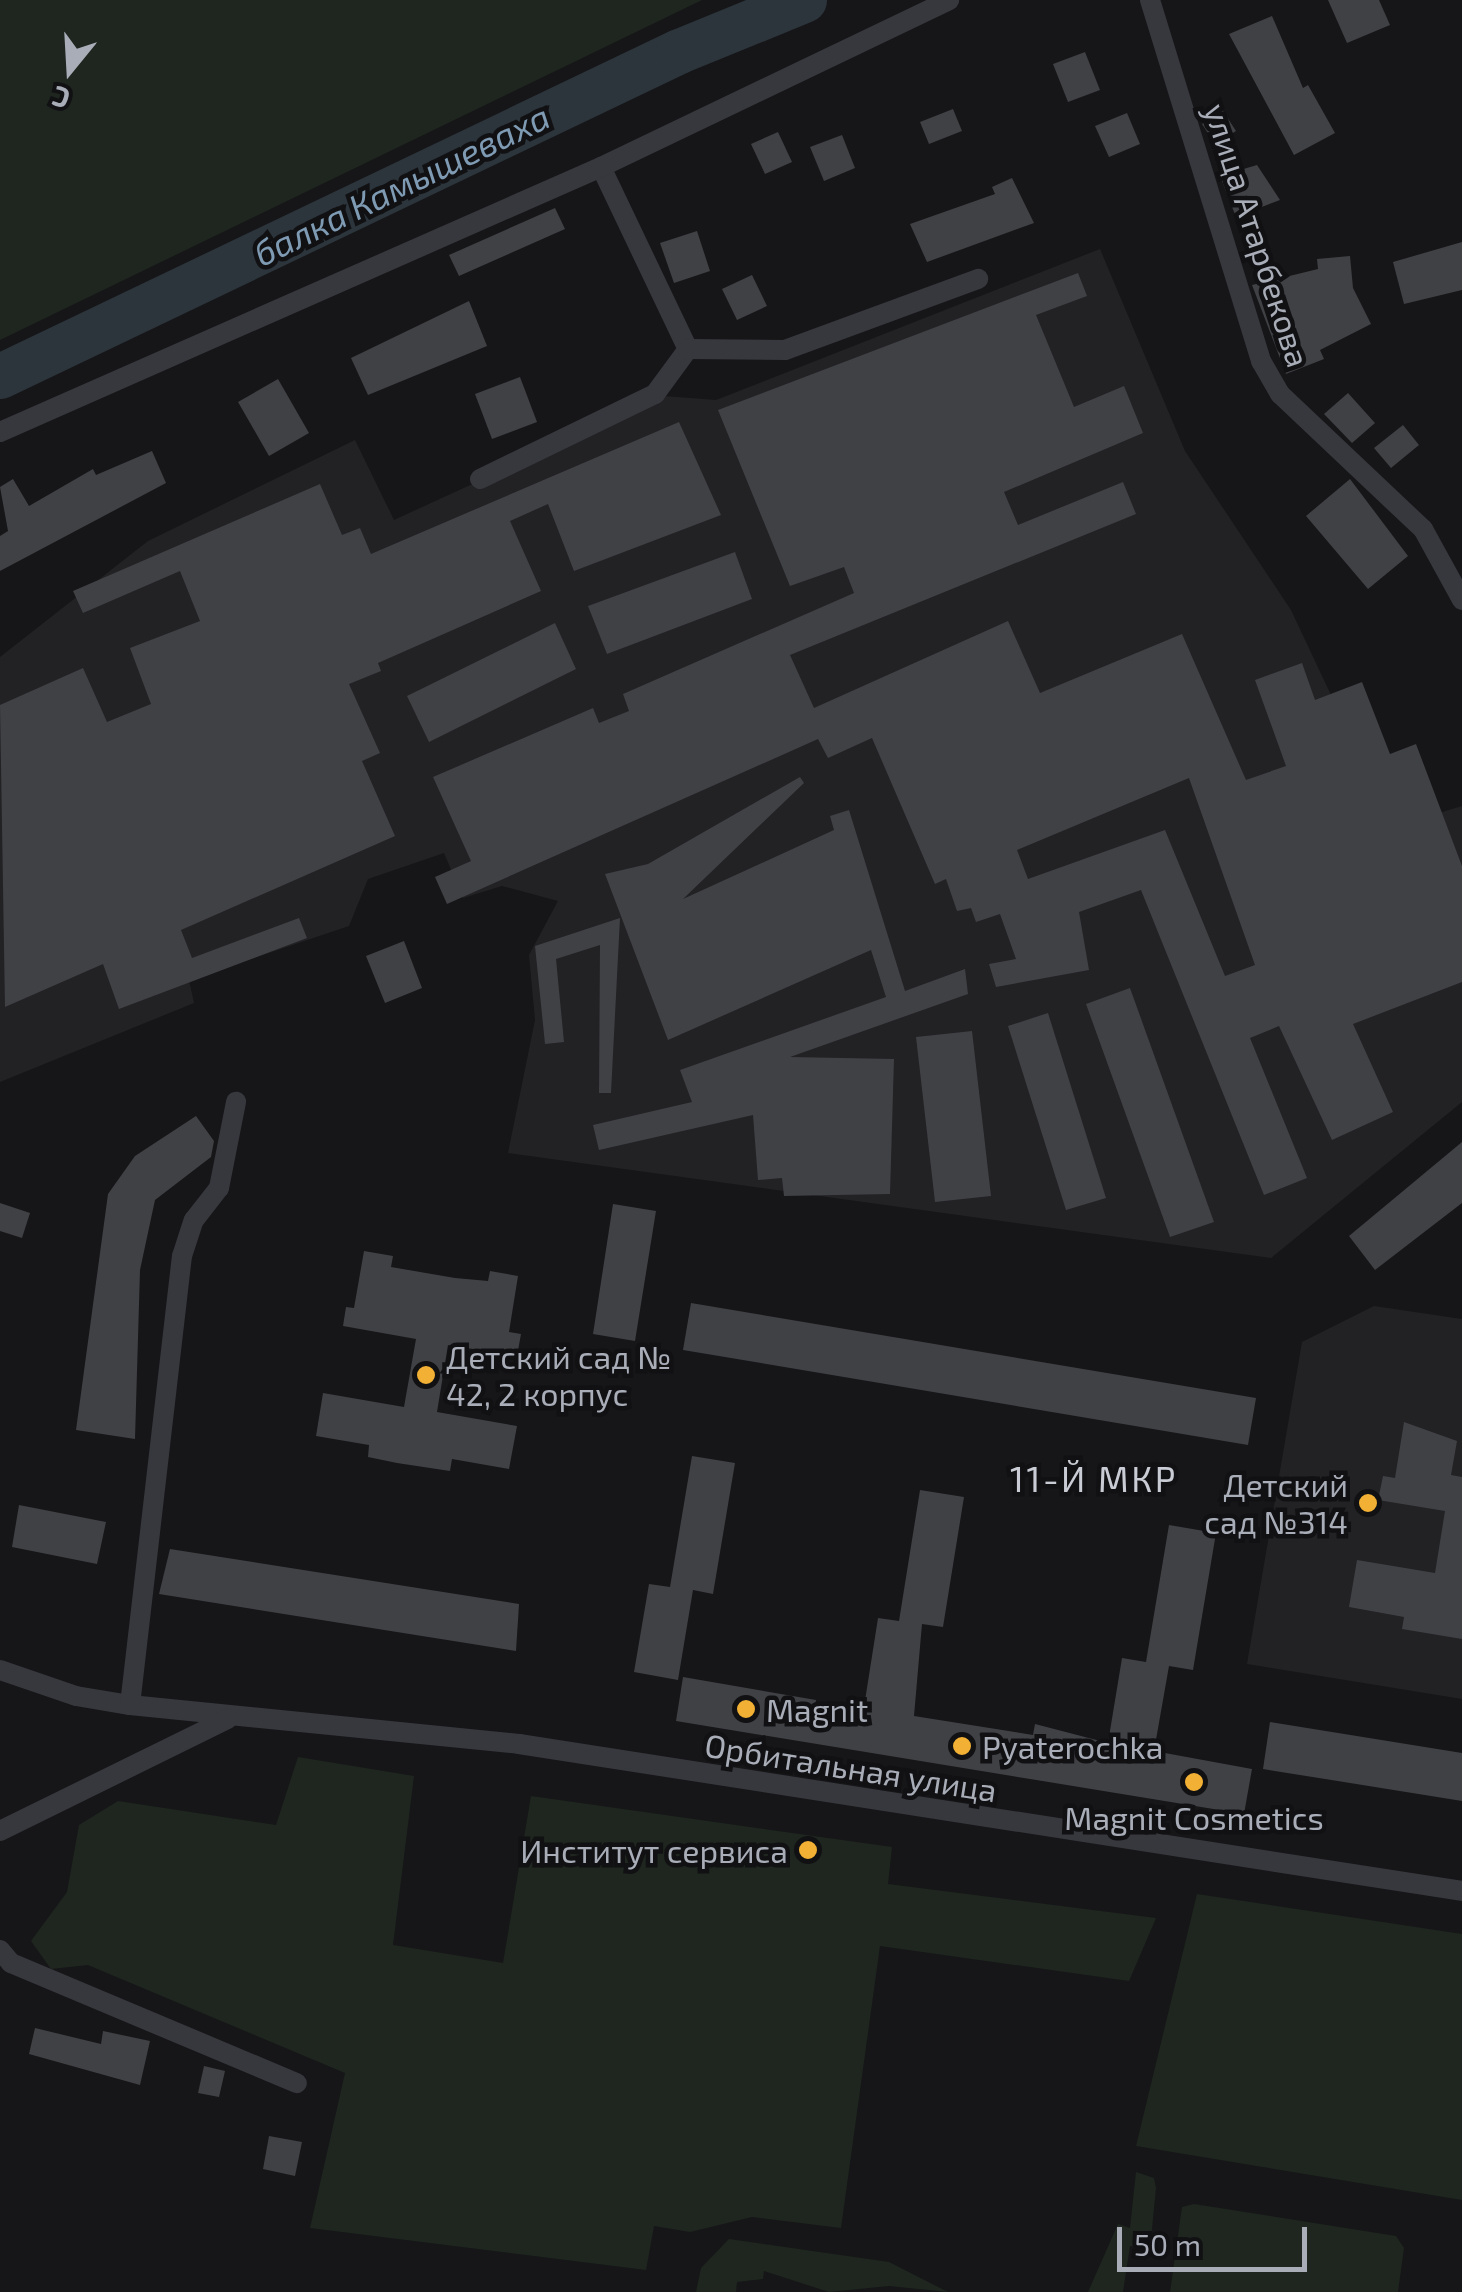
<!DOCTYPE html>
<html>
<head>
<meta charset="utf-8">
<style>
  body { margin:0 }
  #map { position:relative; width:1462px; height:2292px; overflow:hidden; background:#161618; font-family:"Exo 2",sans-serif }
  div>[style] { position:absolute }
  .built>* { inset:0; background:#222225 }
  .green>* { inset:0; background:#1e261f }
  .river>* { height:45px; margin:-22.5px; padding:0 22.5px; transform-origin:22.5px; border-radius:22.5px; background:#2c353c }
  .building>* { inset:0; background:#404145 }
  .street>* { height:20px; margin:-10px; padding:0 10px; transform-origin:10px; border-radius:10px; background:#37383d }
  .dots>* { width:28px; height:28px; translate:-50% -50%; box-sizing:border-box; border:5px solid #111113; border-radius:50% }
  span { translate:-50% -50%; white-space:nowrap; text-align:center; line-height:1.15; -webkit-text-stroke:9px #111113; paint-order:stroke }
  .street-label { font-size:32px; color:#a8adb8 }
  .poi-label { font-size:32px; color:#a8adb8 }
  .left { translate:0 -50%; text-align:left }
  .right { translate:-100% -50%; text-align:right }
  .water-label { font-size:35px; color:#7f9bb3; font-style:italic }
  .neighbourhood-label { font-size:35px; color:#c9ccd4; letter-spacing:2.5px }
  .north { position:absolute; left:20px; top:20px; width:100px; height:100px; -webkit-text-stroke:8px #111113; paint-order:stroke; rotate:198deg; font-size:28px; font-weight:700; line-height:40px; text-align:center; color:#a8adb8 }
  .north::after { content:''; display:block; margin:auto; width:35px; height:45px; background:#a8adb8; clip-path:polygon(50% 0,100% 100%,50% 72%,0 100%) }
  .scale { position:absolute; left:1117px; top:2227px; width:190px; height:45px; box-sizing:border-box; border:5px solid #a8adb8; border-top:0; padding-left:12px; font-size:30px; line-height:35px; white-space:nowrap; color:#a8adb8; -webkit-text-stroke:8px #111113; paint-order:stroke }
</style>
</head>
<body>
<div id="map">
  <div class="built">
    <i style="clip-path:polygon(1100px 249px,1185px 451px,1291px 610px,1393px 827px,1462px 806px,1462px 1102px,1271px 1258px,508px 1153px,535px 1020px,529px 955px,558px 901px,502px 886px,463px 898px,444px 853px,368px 879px,349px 926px,189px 980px,194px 1003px,0 1082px,0 657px,148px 541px,355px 440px,394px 520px,664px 396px,716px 400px)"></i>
    <i style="clip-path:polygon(1374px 1306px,1462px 1319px,1462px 1699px,1247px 1664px,1302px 1342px)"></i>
  </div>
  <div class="green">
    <i style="clip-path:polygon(0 0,702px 0,0 340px)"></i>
    <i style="clip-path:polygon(298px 1757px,414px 1776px,393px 1945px,503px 1963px,531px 1796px,892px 1847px,888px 1884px,1156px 1918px,1129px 1981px,880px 1946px,841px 2228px,752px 2217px,690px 2232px,654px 2226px,646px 2270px,310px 2228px,345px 2073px,88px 1965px,51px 1969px,31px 1941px,67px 1892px,79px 1825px,118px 1801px,276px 1825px)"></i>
    <i style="clip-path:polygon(1197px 1894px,1462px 1934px,1462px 2200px,1136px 2146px)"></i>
    <i style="clip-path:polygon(1136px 2172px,1154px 2178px,1156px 2188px,1150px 2249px,1130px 2246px,1123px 2292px,1088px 2292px,1118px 2224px,1130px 2228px)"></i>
    <i style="clip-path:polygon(1194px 2204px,1396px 2236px,1404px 2248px,1398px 2292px,1170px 2292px,1182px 2207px)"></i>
    <i style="clip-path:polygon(729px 2239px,889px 2262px,948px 2292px,889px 2286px,829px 2292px,764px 2271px,763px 2279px,737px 2282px,736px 2292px,696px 2292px,701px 2268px)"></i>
  </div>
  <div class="river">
    <i style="left:0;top:376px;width:753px;rotate:-25.58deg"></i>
    <i style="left:679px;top:51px;width:135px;rotate:-22.2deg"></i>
  </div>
  <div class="building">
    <i style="clip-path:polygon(1328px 0,1379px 0,1390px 25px,1347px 43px)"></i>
    <i style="clip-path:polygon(1272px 16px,1303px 88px,1308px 85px,1335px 133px,1294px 155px,1229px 34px)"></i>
    <i style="clip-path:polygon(1085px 52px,1100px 90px,1068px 102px,1053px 64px)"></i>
    <i style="clip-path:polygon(953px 109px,962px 131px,929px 144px,920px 122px)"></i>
    <i style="clip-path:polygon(1223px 111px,1236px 131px,1215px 144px,1202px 124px)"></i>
    <i style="clip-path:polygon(1127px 113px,1140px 144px,1109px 157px,1095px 126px)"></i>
    <i style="clip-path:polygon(778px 132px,792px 162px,765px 174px,751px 144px)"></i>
    <i style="clip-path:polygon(842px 135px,855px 168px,824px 181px,810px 147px)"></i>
    <i style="clip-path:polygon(1257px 165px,1280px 200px,1236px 217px,1220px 176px)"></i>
    <i style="clip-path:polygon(1012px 178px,1034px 223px,927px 262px,910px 224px,995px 194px,992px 187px)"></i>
    <i style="clip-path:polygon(555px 208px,565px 229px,459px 276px,449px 255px)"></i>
    <i style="clip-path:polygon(697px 231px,710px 271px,674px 283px,660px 243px)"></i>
    <i style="clip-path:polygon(1462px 242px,1462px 290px,1404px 304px,1393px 262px)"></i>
    <i style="clip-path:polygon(1350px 256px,1353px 288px,1371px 324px,1320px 350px,1324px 359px,1286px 374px,1252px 285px,1318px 269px,1317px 259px)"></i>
    <i style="clip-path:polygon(evenodd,1078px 273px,1087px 296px,1036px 315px,1074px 407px,1124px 386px,1143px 433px,1004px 492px,1018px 525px,1123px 482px,1136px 514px,790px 655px,814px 708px,1008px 621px,1040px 693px,1182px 634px,1246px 780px,1286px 766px,1255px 680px,1302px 663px,1315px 700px,1362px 682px,1390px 754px,1416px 744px,1462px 866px,1462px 982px,1353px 1024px,1393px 1112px,1332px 1140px,1279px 1026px,1250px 1038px,1307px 1178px,1264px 1195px,1141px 890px,1079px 912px,1089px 970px,996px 987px,989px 964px,1016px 959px,1000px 914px,976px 922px,971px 908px,957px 911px,946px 879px,935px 884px,872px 738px,828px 758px,818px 739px,447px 904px,435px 877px,471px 861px,433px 777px,593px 708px,599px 723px,629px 711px,623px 694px,854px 593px,844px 567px,790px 586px,718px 410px,1078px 273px,1189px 778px,1255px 965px,1225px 976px,1165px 830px,1028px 879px,1017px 850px,1189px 778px)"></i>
    <i style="clip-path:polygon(752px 275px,767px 306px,737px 320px,722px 289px)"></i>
    <i style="clip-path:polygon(469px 301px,487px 346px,368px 395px,351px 358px)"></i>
    <i style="clip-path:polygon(520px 377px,537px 422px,492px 439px,475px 394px)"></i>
    <i style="clip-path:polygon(278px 379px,309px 433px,269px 456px,238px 402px)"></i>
    <i style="clip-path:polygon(1348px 393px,1375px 423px,1352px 443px,1324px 414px)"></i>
    <i style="clip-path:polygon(679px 422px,721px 515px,574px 571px,548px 504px,510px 521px,541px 591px,378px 663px,381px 671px,349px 684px,380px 753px,362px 761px,395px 836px,181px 930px,192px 958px,299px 918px,307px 938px,119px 1009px,103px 964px,5px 1007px,0 705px,83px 668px,107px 722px,151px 704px,130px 648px,200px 621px,180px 571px,83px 613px,73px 591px,320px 484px,342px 535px,360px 528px,371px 554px)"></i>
    <i style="clip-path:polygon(1403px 425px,1419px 445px,1391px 468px,1374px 448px)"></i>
    <i style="clip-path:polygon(152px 451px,166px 483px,0 571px,0 536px,8px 531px,0 487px,13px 479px,29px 506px,93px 469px,96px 475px)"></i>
    <i style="clip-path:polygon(1350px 479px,1408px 556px,1368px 589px,1306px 516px)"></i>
    <i style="clip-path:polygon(735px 552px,752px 599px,607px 654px,588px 606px)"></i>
    <i style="clip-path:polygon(555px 623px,576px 669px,429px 742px,407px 696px)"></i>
    <i style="clip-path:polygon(800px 777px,804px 783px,683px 899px,834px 830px,830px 816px,849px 810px,905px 991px,965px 969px,968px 994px,790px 1057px,894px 1059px,890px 1194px,784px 1196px,782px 1178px,758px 1180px,753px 1115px,599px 1150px,593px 1125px,692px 1102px,680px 1070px,886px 997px,871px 950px,668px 1040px,605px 874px,648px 864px)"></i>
    <i style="clip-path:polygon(620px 918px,611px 1093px,599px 1093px,600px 945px,556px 959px,564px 1042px,545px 1044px,535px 946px)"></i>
    <i style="clip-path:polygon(404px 941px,422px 988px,385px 1003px,366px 956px)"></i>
    <i style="clip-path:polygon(1130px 988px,1214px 1222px,1170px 1237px,1086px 1004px)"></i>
    <i style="clip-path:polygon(1048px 1013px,1106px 1198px,1066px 1210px,1008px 1026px)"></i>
    <i style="clip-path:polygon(972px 1031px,991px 1196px,935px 1202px,916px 1037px)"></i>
    <i style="clip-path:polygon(196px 1116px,214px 1141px,211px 1157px,155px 1200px,140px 1270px,135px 1439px,76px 1430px,108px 1194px,135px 1156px)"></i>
    <i style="clip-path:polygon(1462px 1142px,1462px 1203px,1375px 1270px,1349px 1236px)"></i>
    <i style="clip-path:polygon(0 1203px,30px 1213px,22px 1238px,0 1231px)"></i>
    <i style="clip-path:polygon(613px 1204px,656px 1211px,635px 1341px,593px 1334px)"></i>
    <i style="clip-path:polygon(364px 1251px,393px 1256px,391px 1267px,455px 1278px,488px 1281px,490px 1271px,518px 1276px,509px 1332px,521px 1334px,517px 1356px,448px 1345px,437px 1412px,517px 1426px,509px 1469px,452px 1459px,450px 1471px,397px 1463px,368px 1457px,369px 1445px,316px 1436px,323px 1393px,404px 1407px,416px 1339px,343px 1326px,346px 1307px,354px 1308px)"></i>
    <i style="clip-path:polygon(691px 1303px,1256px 1398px,1248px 1445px,683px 1350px)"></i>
    <i style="clip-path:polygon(1404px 1422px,1457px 1441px,1451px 1475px,1462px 1477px,1462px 1639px,1402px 1629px,1404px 1617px,1349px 1607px,1357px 1560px,1435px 1573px,1445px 1511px,1378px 1500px,1383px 1476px,1395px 1478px)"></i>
    <i style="clip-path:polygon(692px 1456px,735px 1463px,713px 1594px,693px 1590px,678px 1680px,634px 1672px,649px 1584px,670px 1587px)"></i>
    <i style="clip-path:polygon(920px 1490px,964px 1497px,943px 1627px,922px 1624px,914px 1716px,1033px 1735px,1035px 1724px,1108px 1743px,1122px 1658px,1146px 1662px,1169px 1525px,1216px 1533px,1193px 1670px,1169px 1666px,1154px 1751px,1252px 1769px,1244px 1814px,676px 1721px,683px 1677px,816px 1700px,813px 1718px,861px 1726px,878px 1618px,899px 1621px)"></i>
    <i style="clip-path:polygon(19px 1505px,106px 1522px,97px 1564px,12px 1547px)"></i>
    <i style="clip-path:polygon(170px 1549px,519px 1604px,516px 1651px,159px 1594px)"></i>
    <i style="clip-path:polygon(1270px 1722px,1462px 1753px,1462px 1801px,1263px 1769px)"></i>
    <i style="clip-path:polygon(35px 2028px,101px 2044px,103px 2031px,150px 2041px,140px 2085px,29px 2054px)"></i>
    <i style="clip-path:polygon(204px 2066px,225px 2071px,219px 2097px,198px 2093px)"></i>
    <i style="clip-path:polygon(269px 2136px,302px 2142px,295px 2176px,263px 2169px)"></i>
  </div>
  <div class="street">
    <i style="left:1150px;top:0;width:378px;rotate:72.9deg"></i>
    <i style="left:1261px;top:361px;width:38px;rotate:60deg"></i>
    <i style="left:1280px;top:394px;width:197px;rotate:43.4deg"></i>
    <i style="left:1423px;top:529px;width:81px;rotate:61.2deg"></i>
    <i style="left:601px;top:167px;width:202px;rotate:64.5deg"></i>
    <i style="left:0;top:432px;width:657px;rotate:-23.79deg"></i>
    <i style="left:601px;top:167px;width:386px;rotate:-25.6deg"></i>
    <i style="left:480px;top:479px;width:195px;rotate:-25.9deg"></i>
    <i style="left:655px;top:394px;width:56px;rotate:-53.7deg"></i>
    <i style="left:688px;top:349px;width:97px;rotate:0.6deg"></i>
    <i style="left:785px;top:350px;width:206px;rotate:-20.2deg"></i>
    <i style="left:0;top:1670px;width:80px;rotate:18.9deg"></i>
    <i style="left:76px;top:1696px;width:55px;rotate:9.5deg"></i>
    <i style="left:130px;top:1705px;width:391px;rotate:5.7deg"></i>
    <i style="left:519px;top:1744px;width:954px;rotate:8.86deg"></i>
    <i style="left:130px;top:1705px;width:452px;rotate:-83.4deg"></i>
    <i style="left:182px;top:1256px;width:38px;rotate:-72deg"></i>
    <i style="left:194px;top:1220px;width:41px;rotate:-52deg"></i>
    <i style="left:219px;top:1188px;width:88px;rotate:-78.8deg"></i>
    <i style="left:0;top:1831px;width:254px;rotate:-26.2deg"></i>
    <i style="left:0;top:1950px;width:17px;rotate:50deg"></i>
    <i style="left:11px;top:1963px;width:310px;rotate:22.8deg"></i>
  </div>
  <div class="dots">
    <i style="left:426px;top:1375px;background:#f2b134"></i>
    <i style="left:1368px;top:1503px;background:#f2b134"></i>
    <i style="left:746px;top:1709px;background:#f2b134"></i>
    <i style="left:962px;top:1746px;background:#f2b134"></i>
    <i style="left:1194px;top:1782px;background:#f2b134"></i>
    <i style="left:808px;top:1850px;background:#f2b134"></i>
  </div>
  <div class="street-label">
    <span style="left:1258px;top:235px;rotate:72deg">улица Атарбекова</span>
    <span style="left:851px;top:1767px;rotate:9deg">Орбитальная улица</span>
  </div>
  <div class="poi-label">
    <span class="left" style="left:446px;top:1375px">Детский сад №<br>42, 2 корпус</span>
    <span class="right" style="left:1348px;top:1503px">Детский<br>сад №314</span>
    <span class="left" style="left:766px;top:1709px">Magnit</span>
    <span class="left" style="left:982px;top:1746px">Pyaterochka</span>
    <span style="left:1194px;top:1817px">Magnit Cosmetics</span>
    <span class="right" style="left:788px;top:1850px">Институт сервиса</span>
  </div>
  <div class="water-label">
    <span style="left:401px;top:184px;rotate:-26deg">балка Камышеваха</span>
  </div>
  <div class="neighbourhood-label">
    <span style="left:1094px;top:1478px">11-Й МКР</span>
  </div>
  <div class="north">С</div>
  <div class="scale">50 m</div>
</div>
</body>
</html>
